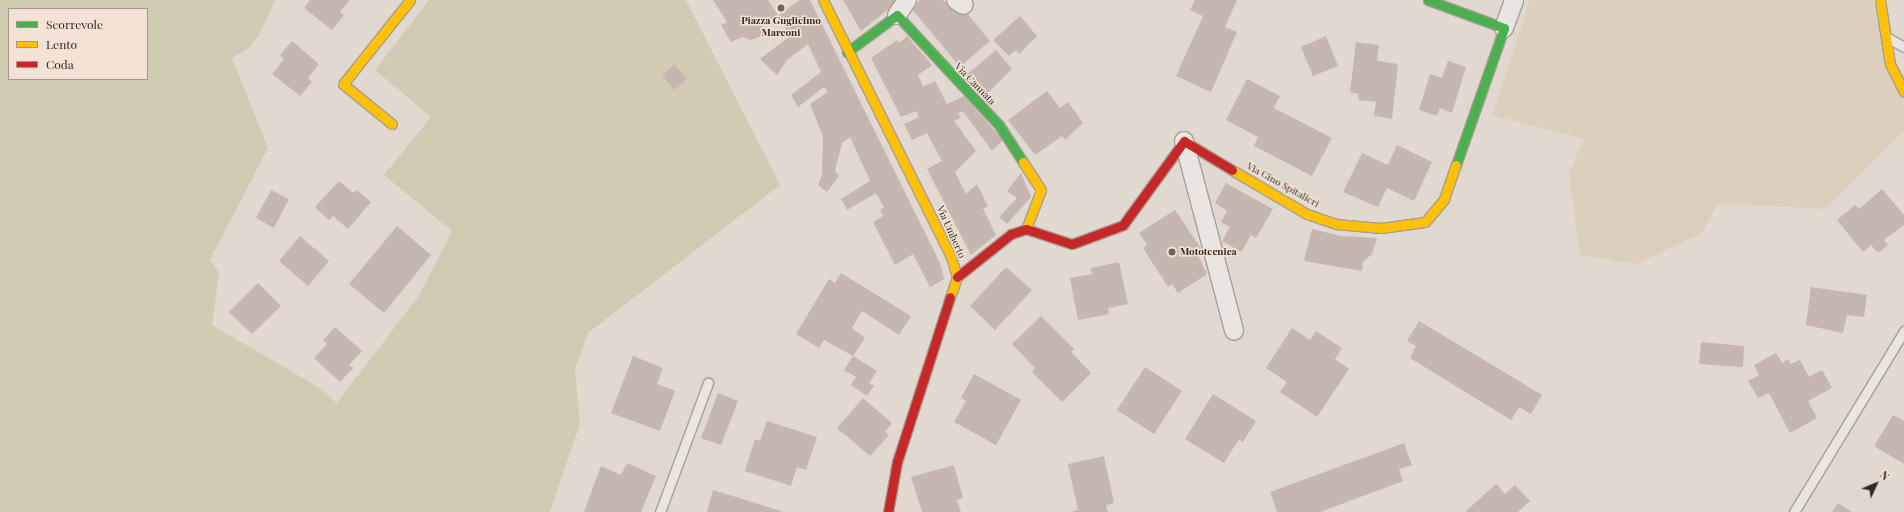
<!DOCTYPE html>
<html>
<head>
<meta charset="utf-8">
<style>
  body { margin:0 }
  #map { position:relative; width:1904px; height:512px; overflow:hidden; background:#e1d8cf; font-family:"Playfair Display",serif }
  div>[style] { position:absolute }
  .farmland>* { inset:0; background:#dccfbe }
  .green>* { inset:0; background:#d2cbb3 }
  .building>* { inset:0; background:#c5b6b0 }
  .roads { filter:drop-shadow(1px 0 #a79e98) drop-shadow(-1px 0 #a79e98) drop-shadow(0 1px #a79e98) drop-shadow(0 -1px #a79e98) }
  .lane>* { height:9px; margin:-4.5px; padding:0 4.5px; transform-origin:4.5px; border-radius:4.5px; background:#eae5e0 }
  .street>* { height:18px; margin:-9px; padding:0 9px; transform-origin:9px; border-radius:9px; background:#eae5e0 }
  .fast>* { height:9px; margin:-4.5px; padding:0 4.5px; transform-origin:4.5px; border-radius:4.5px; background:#4caf50 }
  .slow>* { height:9px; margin:-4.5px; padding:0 4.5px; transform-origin:4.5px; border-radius:4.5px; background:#ffc107 }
  .jam>* { height:9px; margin:-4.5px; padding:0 4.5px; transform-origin:4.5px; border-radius:4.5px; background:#c62828 }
  .dots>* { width:11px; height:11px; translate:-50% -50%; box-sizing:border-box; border:2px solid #f2e3d6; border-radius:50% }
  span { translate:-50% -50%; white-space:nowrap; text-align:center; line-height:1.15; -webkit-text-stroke:3px #f2e3d6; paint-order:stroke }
  .poi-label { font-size:10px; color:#352621; font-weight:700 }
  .left { translate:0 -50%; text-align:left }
  .street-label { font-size:10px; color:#352621 }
  .legend { position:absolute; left:8px; top:8px; width:140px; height:72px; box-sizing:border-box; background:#f2e3d6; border:1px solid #a6978e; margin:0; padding:5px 7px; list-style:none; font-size:12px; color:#352621 }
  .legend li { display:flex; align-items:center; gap:8px; height:20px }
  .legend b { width:20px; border:1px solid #a6978e }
  .north { position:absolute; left:1856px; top:464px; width:40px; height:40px; -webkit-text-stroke:3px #f2e3d6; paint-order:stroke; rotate:46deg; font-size:11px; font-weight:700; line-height:16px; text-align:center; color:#352621 }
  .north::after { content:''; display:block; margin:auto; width:14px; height:18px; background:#352621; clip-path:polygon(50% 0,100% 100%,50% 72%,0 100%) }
</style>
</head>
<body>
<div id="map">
  <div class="farmland">
    <i style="clip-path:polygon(1530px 0,1873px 0,1904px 103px,1904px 131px,1824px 209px,1718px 203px,1702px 233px,1637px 264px,1580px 255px,1569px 173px,1584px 139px,1492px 115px)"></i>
  </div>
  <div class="green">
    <i style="clip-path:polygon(evenodd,0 0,275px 0,260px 33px,249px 48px,232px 58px,268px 148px,210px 260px,219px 273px,212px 325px,318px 387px,337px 403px,420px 294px,452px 231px,384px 175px,431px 117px,375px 70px,429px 0,686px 0,780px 185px,588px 333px,575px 369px,580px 424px,550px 512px,0 512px,0 0,9px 9px,147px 9px,147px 79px,9px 79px,9px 9px)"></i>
  </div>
  <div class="building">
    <i style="clip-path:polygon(310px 0,350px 0,340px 12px,344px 15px,332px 30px,304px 8px)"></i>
    <i style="clip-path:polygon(713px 0,768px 0,778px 15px,761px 25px,767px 34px,751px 40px,742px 37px,731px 42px,721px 25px,727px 22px)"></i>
    <i style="clip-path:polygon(800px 0,810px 0,940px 263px,944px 279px,930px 287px,913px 254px,895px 265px,873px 222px,883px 216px,880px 210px,884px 207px,876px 193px,847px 210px,841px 199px,870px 181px,850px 137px,842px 143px,835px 171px,839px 176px,827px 192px,818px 185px,822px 174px,823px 137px,810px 104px,828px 92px,824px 87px,798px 107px,791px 95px,821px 72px,808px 44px,787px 60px,777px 75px,760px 59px,790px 36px,778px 15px)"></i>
    <i style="clip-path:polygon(843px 0,900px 0,861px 31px)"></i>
    <i style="clip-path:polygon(920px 0,942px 0,966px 12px,990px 41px,960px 67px,911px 8px)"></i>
    <i style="clip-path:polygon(1195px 0,1237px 0,1225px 27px,1237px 32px,1211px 92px,1176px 76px,1203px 16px,1190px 10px)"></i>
    <i style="clip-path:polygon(1020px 16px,1037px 36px,1019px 54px,1016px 50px,1009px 56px,993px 40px)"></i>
    <i style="clip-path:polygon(907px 36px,932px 65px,918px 75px,923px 87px,935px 81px,947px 104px,964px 96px,1003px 140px,992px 151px,963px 111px,958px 113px,961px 118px,954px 121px,976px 151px,955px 172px,966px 194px,977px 184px,988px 206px,983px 209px,996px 235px,971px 255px,927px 169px,942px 161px,927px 133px,912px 140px,904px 124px,919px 117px,916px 111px,901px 117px,871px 58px,897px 40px,899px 43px)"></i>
    <i style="clip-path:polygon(1326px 36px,1338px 66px,1313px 76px,1301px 47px)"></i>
    <i style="clip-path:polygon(292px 41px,319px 64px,308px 78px,312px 82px,300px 96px,272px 74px,284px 59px,280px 55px)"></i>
    <i style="clip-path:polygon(1356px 42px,1379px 45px,1377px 61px,1398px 64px,1392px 119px,1374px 116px,1376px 102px,1358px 100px,1359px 94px,1350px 92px)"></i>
    <i style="clip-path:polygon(996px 50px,1012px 69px,984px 97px,965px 76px)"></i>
    <i style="clip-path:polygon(1448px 61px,1466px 67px,1452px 113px,1440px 108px,1437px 116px,1419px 110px,1430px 74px,1442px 78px)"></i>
    <i style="clip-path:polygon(675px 64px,687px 79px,674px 90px,662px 75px)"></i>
    <i style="clip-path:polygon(1247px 79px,1280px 96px,1274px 108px,1332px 138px,1312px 176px,1254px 146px,1258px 137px,1226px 120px)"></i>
    <i style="clip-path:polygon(1047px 91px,1060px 108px,1068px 102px,1083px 123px,1065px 140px,1062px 136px,1035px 155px,1008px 120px)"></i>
    <i style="clip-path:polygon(1397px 145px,1432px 162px,1414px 201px,1387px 188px,1378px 207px,1343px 192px,1362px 153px,1388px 165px)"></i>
    <i style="clip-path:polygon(1021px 173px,1031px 197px,1007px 224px,999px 217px,1017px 198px,1007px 191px)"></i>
    <i style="clip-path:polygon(339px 181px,353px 193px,357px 190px,371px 202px,348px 229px,333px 216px,329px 220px,315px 207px)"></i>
    <i style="clip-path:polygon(1226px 183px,1273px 209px,1256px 238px,1251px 235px,1241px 252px,1222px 241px,1230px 227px,1221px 222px,1227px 211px,1215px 203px)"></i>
    <i style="clip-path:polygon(1882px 189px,1904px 215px,1904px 225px,1884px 240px,1888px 245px,1878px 253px,1871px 245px,1863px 252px,1837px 220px,1855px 205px,1859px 209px)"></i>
    <i style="clip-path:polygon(271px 190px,289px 199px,274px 228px,256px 218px)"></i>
    <i style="clip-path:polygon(1175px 210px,1202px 250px,1197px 253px,1207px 274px,1178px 293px,1172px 284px,1168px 287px,1143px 248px,1147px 245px,1139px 233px)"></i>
    <i style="clip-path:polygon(397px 226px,431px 255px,384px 313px,349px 284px)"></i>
    <i style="clip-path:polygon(1312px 229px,1341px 236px,1377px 238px,1372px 254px,1363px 262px,1362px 271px,1304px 261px)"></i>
    <i style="clip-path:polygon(300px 236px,329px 261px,308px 286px,279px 261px)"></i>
    <i style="clip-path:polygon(1119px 262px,1128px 304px,1108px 308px,1109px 314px,1078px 320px,1070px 278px,1092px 274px,1091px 268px)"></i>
    <i style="clip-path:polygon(1006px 267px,1032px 290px,995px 330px,970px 306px)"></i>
    <i style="clip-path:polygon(841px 273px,911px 316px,899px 335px,862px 311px,852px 328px,865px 338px,853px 356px,877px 371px,869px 383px,874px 386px,867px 396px,851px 385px,856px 377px,844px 370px,853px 356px,824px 340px,819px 348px,796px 334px,829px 279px,835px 283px)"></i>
    <i style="clip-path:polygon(258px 283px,281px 306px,252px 334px,229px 312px)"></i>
    <i style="clip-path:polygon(1811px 287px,1867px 295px,1864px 317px,1847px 315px,1843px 333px,1806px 325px)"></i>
    <i style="clip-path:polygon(1041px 316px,1074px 349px,1071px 352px,1091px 373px,1062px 402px,1032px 372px,1035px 368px,1012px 344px)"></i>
    <i style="clip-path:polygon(1419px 321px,1542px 395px,1531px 414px,1519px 407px,1511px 420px,1410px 358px,1416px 346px,1407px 341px)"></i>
    <i style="clip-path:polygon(335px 327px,362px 351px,349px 365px,353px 368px,340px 382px,314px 358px,327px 344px,323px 340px)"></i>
    <i style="clip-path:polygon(1292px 328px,1310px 340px,1316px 331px,1342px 348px,1335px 359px,1349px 369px,1317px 417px,1280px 392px,1287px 382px,1266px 368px)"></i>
    <i style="clip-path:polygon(1701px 342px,1744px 346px,1743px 367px,1699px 364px)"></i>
    <i style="clip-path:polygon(1776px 353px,1782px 363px,1788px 359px,1791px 364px,1800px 360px,1809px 377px,1822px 370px,1832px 388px,1808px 401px,1817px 418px,1790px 433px,1769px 393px,1758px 398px,1748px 381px,1759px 375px,1754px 365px)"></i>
    <i style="clip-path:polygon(633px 356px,663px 368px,657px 384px,675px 391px,660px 431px,611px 413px)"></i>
    <i style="clip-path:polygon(1145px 367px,1182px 391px,1154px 434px,1117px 410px)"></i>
    <i style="clip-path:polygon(974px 374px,1021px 400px,996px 445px,954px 422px,966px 401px,961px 398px)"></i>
    <i style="clip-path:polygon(718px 393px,738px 401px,721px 445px,701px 438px)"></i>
    <i style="clip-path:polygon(1213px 394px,1256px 421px,1243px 442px,1239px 439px,1224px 463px,1185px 439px)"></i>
    <i style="clip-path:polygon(863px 398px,892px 423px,885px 432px,889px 435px,870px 456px,837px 428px)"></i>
    <i style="clip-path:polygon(1893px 415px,1904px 421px,1904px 464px,1874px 446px)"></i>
    <i style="clip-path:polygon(767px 421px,817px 437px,806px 470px,797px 467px,791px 486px,745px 471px,755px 439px,760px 441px)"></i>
    <i style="clip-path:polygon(1404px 443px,1412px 465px,1399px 469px,1403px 481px,1320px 512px,1277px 512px,1270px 492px)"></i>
    <i style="clip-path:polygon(1104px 456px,1114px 503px,1106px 505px,1108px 512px,1071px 512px,1078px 510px,1068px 464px)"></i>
    <i style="clip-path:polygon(627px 463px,656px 476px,641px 512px,584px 512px,601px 466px,621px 475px)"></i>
    <i style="clip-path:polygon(954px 465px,963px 498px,957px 500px,961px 512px,922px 512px,911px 477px)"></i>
    <i style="clip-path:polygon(1496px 484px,1505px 494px,1515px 485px,1530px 501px,1518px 512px,1465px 512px)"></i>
    <i style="clip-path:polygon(713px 490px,784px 512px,707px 512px)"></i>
    <i style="clip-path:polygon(1838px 503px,1852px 512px,1832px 512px)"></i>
  </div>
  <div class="roads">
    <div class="lane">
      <i style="left:1888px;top:38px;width:18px;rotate:29deg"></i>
      <i style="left:660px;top:512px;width:138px;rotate:-69.6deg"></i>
      <i style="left:1794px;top:512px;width:212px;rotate:-58.7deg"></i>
    </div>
    <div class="street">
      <i style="left:956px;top:0;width:9px;rotate:32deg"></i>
      <i style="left:897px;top:15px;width:18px;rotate:-56deg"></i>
      <i style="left:1504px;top:28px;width:30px;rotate:-70deg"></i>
      <i style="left:1184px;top:141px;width:196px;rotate:75.2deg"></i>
    </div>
    <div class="fast">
      <i style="left:1428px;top:0;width:81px;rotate:20.2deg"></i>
      <i style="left:1504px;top:28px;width:145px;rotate:109.3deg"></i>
      <i style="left:847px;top:52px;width:62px;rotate:-36.5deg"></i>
      <i style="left:897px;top:15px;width:150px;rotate:47.2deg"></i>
      <i style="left:999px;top:125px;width:44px;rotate:57deg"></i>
    </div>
    <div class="slow">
      <i style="left:823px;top:0;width:287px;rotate:63.5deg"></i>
      <i style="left:951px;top:257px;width:21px;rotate:73deg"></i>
      <i style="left:957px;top:277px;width:21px;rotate:109deg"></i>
      <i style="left:1880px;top:0;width:65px;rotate:81.1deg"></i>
      <i style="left:1890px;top:64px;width:31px;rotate:63deg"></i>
      <i style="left:392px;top:124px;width:63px;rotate:-140.8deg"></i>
      <i style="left:343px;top:84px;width:107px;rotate:-51.4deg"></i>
      <i style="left:1023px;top:162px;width:33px;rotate:57deg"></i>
      <i style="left:1041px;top:190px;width:42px;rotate:111deg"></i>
      <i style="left:1232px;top:170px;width:87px;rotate:30.4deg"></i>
      <i style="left:1307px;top:214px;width:31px;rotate:19deg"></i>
      <i style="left:1336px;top:224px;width:45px;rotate:5.1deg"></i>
      <i style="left:1381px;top:228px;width:44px;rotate:-7.8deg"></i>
      <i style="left:1425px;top:222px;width:30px;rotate:-50deg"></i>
      <i style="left:1444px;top:199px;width:36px;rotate:-71deg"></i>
    </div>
    <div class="jam">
      <i style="left:957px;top:277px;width:69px;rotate:-38.5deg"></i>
      <i style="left:1011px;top:234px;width:16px;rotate:-18deg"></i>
      <i style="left:1026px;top:229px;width:48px;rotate:18.1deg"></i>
      <i style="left:1072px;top:244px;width:54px;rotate:-20.4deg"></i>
      <i style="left:1123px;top:225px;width:104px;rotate:-54deg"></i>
      <i style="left:1184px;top:141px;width:56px;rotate:31.1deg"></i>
      <i style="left:888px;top:512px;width:51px;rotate:-79.8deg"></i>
      <i style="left:897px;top:462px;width:173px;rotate:-72.2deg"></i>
    </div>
  </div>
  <div class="dots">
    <i style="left:781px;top:8px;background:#71645e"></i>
    <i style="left:1172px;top:252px;background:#71645e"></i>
  </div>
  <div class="poi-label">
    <span style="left:781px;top:26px">Piazza Guglielmo<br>Marconi</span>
    <span class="left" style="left:1180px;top:252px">Mototecnica</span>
  </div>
  <div class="street-label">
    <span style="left:975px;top:84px;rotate:46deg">Via Cannata</span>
    <span style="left:1283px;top:185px;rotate:29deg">Via Gino Spitalieri</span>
    <span style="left:951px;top:232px;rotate:66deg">Via Umberto</span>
  </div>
  <ul class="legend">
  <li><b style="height:5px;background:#4caf50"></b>Scorrevole</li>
  <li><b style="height:5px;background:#ffc107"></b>Lento</li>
  <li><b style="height:5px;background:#c62828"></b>Coda</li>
  </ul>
  <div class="north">N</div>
</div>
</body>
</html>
